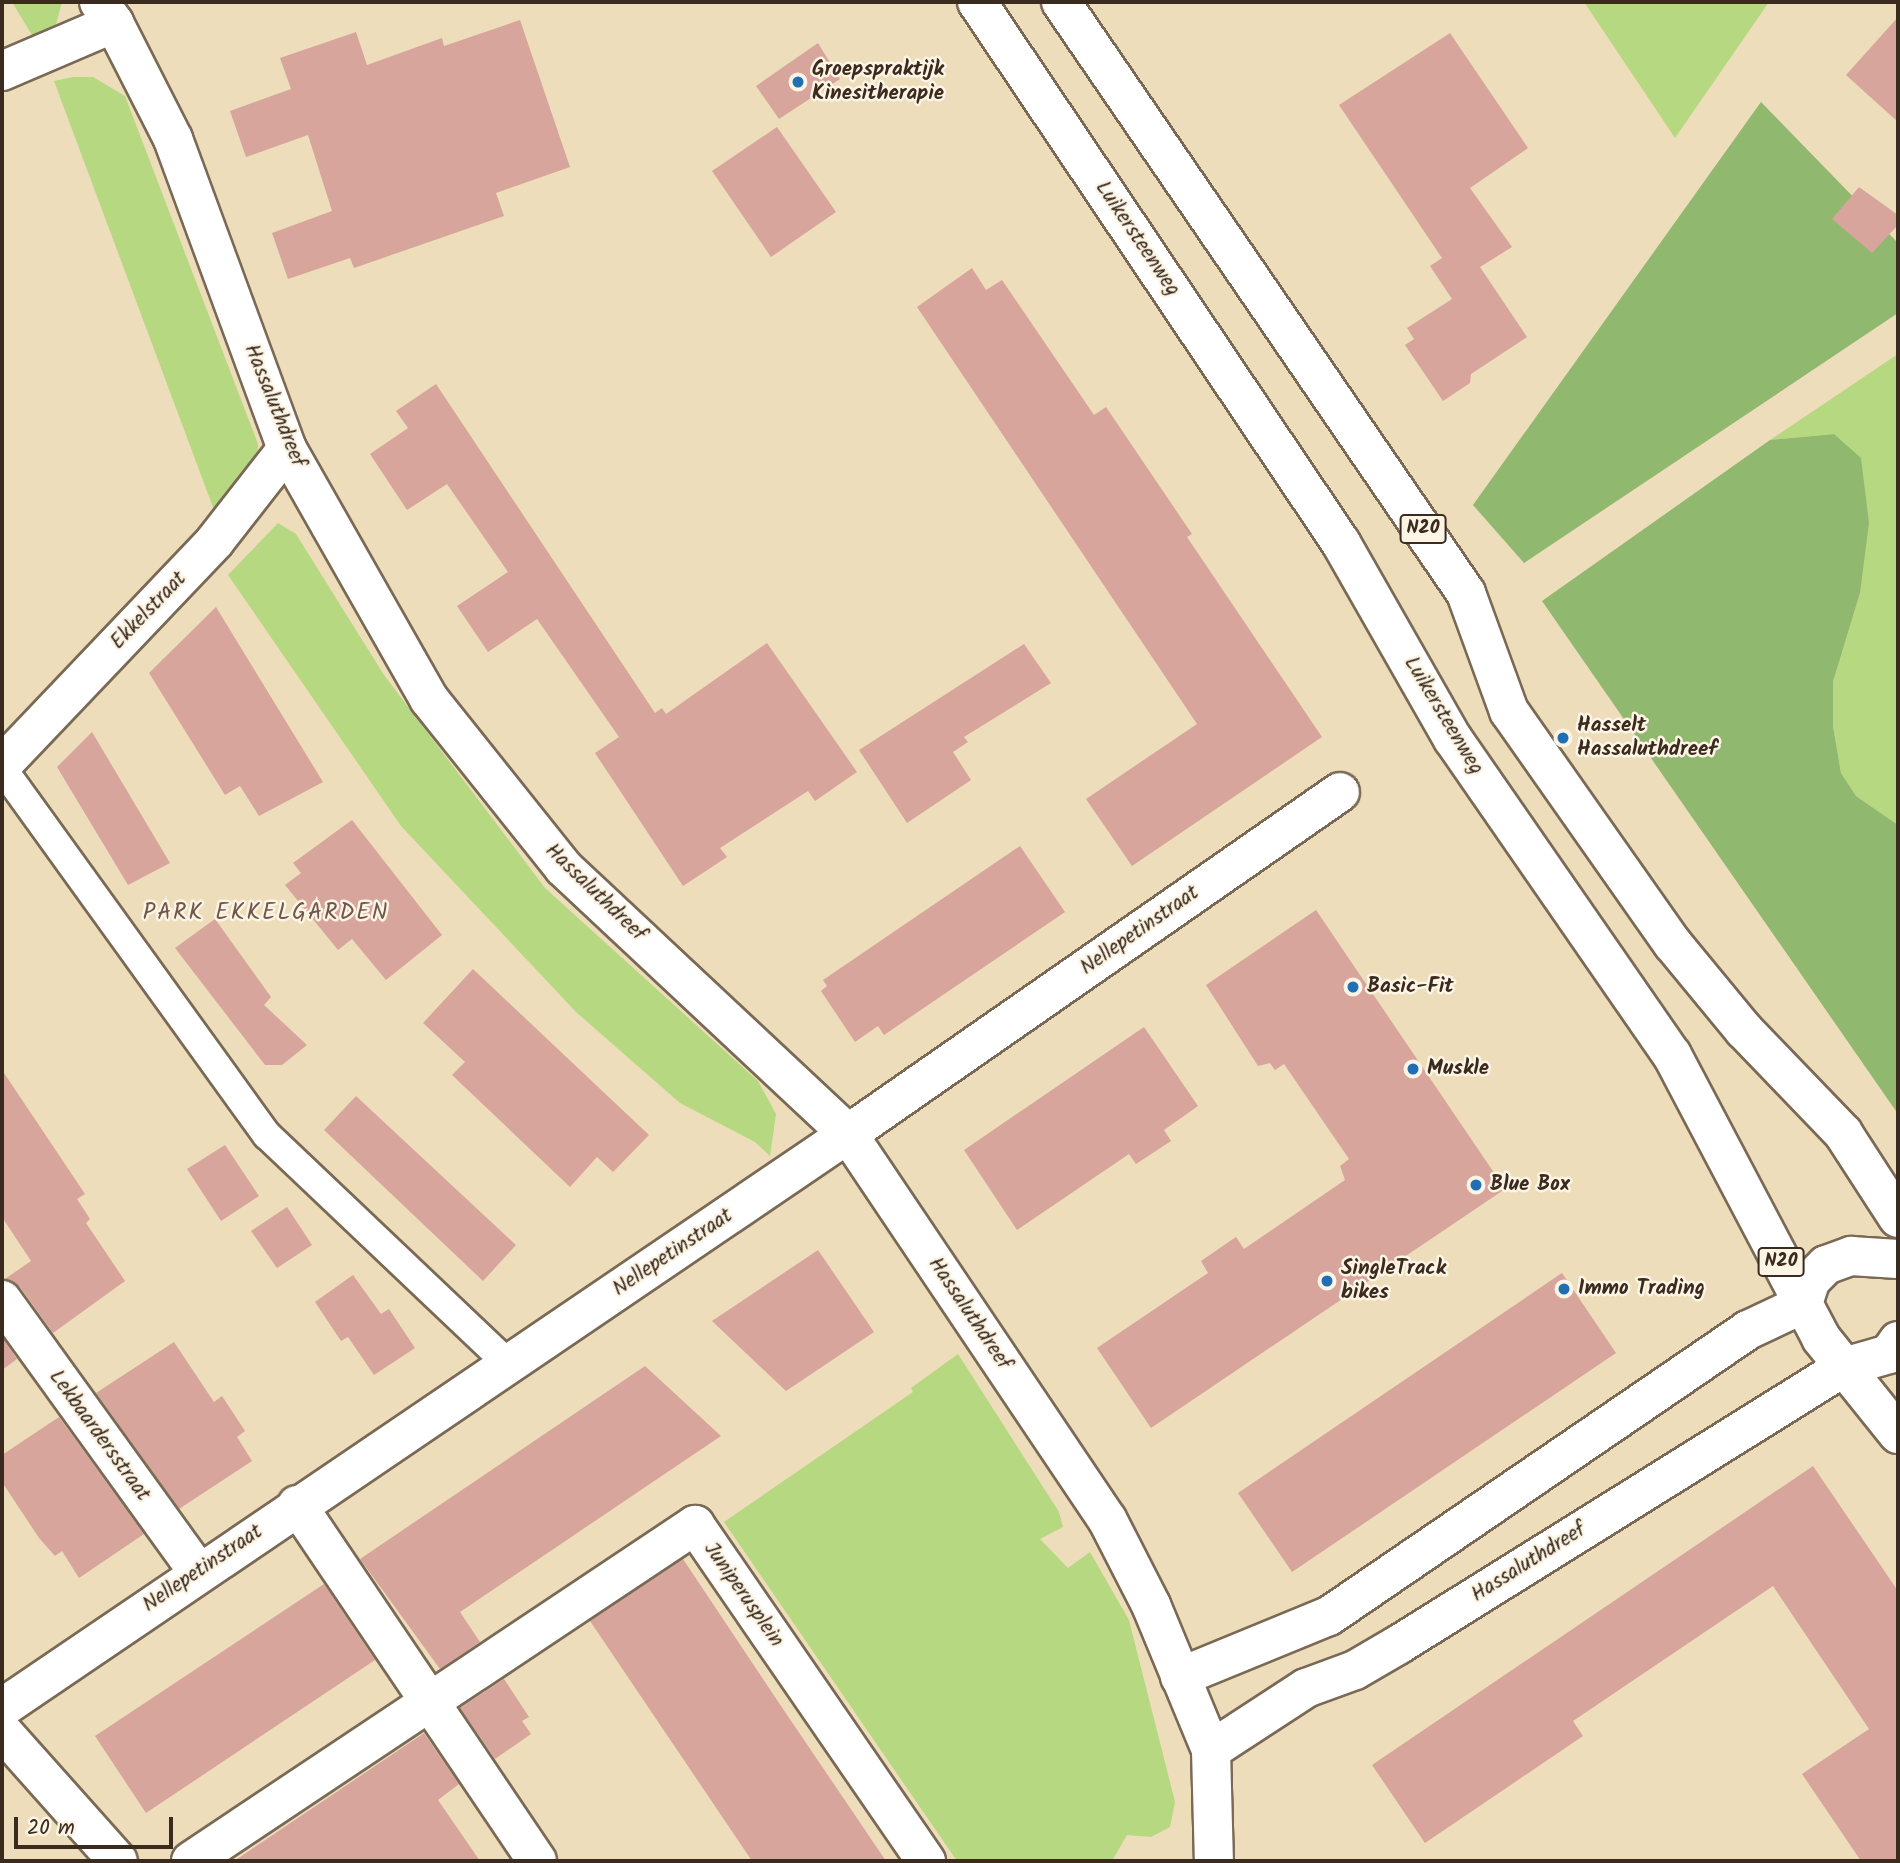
<!DOCTYPE html>
<html>
<head>
<meta charset="utf-8">
<style>
  body { margin:0 }
  #map { position:relative; width:1900px; height:1863px; overflow:hidden; background:#edddba; font-family:Kalam,sans-serif }
  div>[style] { position:absolute }
  .green>* { inset:0; background:#b6d880 }
  .forest>* { inset:0; background:#90b86e }
  .building>* { inset:0; background:#d7a59c }
  .roads { filter:drop-shadow(2px 0 #796955) drop-shadow(-2px 0 #796955) drop-shadow(0 2px #796955) drop-shadow(0 -2px #796955) }
  .lane>* { height:28px; margin:-14px; padding:0 14px; transform-origin:14px; border-radius:14px; background:#fff }
  .street>* { height:38px; margin:-19px; padding:0 19px; transform-origin:19px; border-radius:19px; background:#fff }
  .primary>* { height:38px; margin:-19px; padding:0 19px; transform-origin:19px; border-radius:19px; background:#fff }
  .dots>* { width:19px; height:19px; translate:-50% -50%; box-sizing:border-box; border:4px solid #fcf5e5; border-radius:50% }
  span { translate:-50% -50%; white-space:nowrap; text-align:center; line-height:1.15; -webkit-text-stroke:5px #fcf5e5; paint-order:stroke }
  .shield-label span { padding:2px 5px; background:#fcf5e5; border:2px solid; border-radius:5px; -webkit-text-stroke-width:0 }
  .shield-label { font-size:19px; color:#3b2a1e; font-weight:700 }
  .poi-label { font-size:21px; color:#3b2a1e; font-weight:700 }
  .left { translate:0 -50%; text-align:left }
  .street-label { font-size:21px; color:#3b2a1e }
  .neighbourhood-label { font-size:23px; color:#72554a; letter-spacing:2px }
  .frame { position:absolute; inset:0; border:4px solid #3b2a1e; pointer-events:none }
  .scale { position:absolute; left:14px; top:1817px; width:159px; height:32px; box-sizing:border-box; border:4px solid #3b2a1e; border-top:0; padding-left:9px; font-size:21px; line-height:24px; white-space:nowrap; color:#3b2a1e; -webkit-text-stroke:5px #fcf5e5; paint-order:stroke }
</style>
</head>
<body>
<div id="map">
  <div class="green">
    <i style="clip-path:polygon(12px 2px,62px 2px,55px 28px,38px 45px)"></i>
    <i style="clip-path:polygon(1584px 2px,1769px 2px,1675px 138px)"></i>
    <i style="clip-path:polygon(73px 77px,93px 77px,125px 96px,258px 444px,258px 464px,217px 518px,54px 81px)"></i>
    <i style="clip-path:polygon(1898px 354px,1898px 825px,1856px 796px,1841px 773px,1833px 726px,1833px 682px,1860px 593px,1834px 434px,1770px 440px)"></i>
    <i style="clip-path:polygon(278px 523px,296px 534px,384px 675px,545px 888px,758px 1081px,776px 1114px,770px 1156px,755px 1142px,680px 1103px,576px 1012px,401px 826px,228px 575px)"></i>
    <i style="clip-path:polygon(958px 1354px,1059px 1512px,1063px 1527px,1040px 1539px,1068px 1568px,1090px 1552px,1129px 1620px,1175px 1802px,1170px 1827px,1151px 1837px,1127px 1835px,1112px 1861px,957px 1861px,724px 1522px,913px 1392px,911px 1388px)"></i>
  </div>
  <div class="forest">
    <i style="clip-path:polygon(1761px 102px,1898px 243px,1898px 313px,1524px 563px,1473px 505px)"></i>
    <i style="clip-path:polygon(1834px 434px,1861px 458px,1869px 523px,1860px 593px,1833px 682px,1833px 726px,1841px 773px,1856px 796px,1898px 825px,1898px 1114px,1542px 601px,1770px 440px)"></i>
  </div>
  <div class="building">
    <i style="clip-path:polygon(1898px 17px,1898px 122px,1846px 75px)"></i>
    <i style="clip-path:polygon(520px 20px,570px 167px,496px 193px,504px 216px,354px 268px,350px 258px,288px 279px,272px 233px,332px 211px,308px 135px,246px 157px,230px 111px,291px 89px,280px 58px,356px 32px,367px 65px,442px 38px,444px 46px)"></i>
    <i style="clip-path:polygon(1450px 33px,1528px 148px,1470px 188px,1512px 247px,1480px 267px,1527px 337px,1471px 374px,1470px 383px,1443px 401px,1405px 345px,1414px 339px,1407px 328px,1452px 299px,1430px 266px,1442px 258px,1339px 105px)"></i>
    <i style="clip-path:polygon(818px 43px,840px 79px,779px 119px,756px 86px)"></i>
    <i style="clip-path:polygon(777px 127px,836px 212px,771px 257px,712px 171px)"></i>
    <i style="clip-path:polygon(1859px 187px,1898px 215px,1898px 225px,1872px 253px,1832px 219px)"></i>
    <i style="clip-path:polygon(972px 268px,986px 290px,1002px 280px,1094px 415px,1106px 407px,1192px 534px,1187px 537px,1322px 737px,1132px 866px,1086px 799px,1197px 724px,917px 307px)"></i>
    <i style="clip-path:polygon(436px 384px,655px 713px,662px 708px,666px 714px,767px 643px,857px 772px,815px 801px,808px 791px,720px 848px,727px 857px,683px 886px,595px 753px,619px 737px,537px 619px,488px 652px,457px 606px,508px 572px,447px 484px,407px 510px,370px 454px,408px 428px,396px 411px)"></i>
    <i style="clip-path:polygon(216px 607px,323px 782px,259px 816px,240px 786px,225px 795px,149px 673px)"></i>
    <i style="clip-path:polygon(1024px 644px,1051px 683px,964px 737px,968px 742px,953px 752px,971px 780px,907px 823px,859px 750px)"></i>
    <i style="clip-path:polygon(92px 732px,170px 863px,128px 885px,57px 767px)"></i>
    <i style="clip-path:polygon(352px 820px,442px 935px,386px 980px,352px 939px,338px 950px,285px 885px,301px 873px,293px 863px)"></i>
    <i style="clip-path:polygon(1020px 846px,1065px 912px,884px 1035px,878px 1026px,855px 1042px,821px 991px,827px 986px,823px 980px)"></i>
    <i style="clip-path:polygon(1316px 910px,1505px 1189px,1151px 1428px,1097px 1348px,1208px 1273px,1201px 1261px,1236px 1237px,1244px 1249px,1345px 1180px,1340px 1166px,1349px 1159px,1284px 1064px,1275px 1070px,1270px 1063px,1258px 1066px,1206px 985px)"></i>
    <i style="clip-path:polygon(215px 919px,271px 997px,264px 1005px,307px 1045px,282px 1065px,265px 1065px,175px 948px)"></i>
    <i style="clip-path:polygon(473px 969px,649px 1135px,613px 1172px,597px 1157px,570px 1187px,452px 1075px,465px 1062px,423px 1023px)"></i>
    <i style="clip-path:polygon(1144px 1027px,1198px 1106px,1164px 1130px,1171px 1141px,1136px 1164px,1129px 1154px,1017px 1230px,964px 1150px)"></i>
    <i style="clip-path:polygon(2px 1070px,85px 1194px,77px 1199px,90px 1219px,86px 1223px,125px 1281px,53px 1333px,20px 1287px,5px 1279px,31px 1261px,2px 1217px)"></i>
    <i style="clip-path:polygon(356px 1096px,516px 1245px,483px 1281px,324px 1130px)"></i>
    <i style="clip-path:polygon(225px 1145px,259px 1196px,221px 1221px,187px 1169px)"></i>
    <i style="clip-path:polygon(287px 1207px,312px 1245px,277px 1268px,251px 1231px)"></i>
    <i style="clip-path:polygon(818px 1250px,874px 1332px,786px 1391px,712px 1321px)"></i>
    <i style="clip-path:polygon(1562px 1273px,1616px 1353px,1292px 1572px,1238px 1493px)"></i>
    <i style="clip-path:polygon(353px 1275px,381px 1314px,389px 1309px,415px 1348px,374px 1375px,348px 1337px,341px 1341px,315px 1302px)"></i>
    <i style="clip-path:polygon(2px 1337px,17px 1359px,2px 1370px)"></i>
    <i style="clip-path:polygon(174px 1342px,214px 1402px,222px 1396px,245px 1431px,237px 1437px,252px 1461px,179px 1509px,96px 1393px)"></i>
    <i style="clip-path:polygon(645px 1366px,721px 1436px,460px 1612px,480px 1642px,440px 1669px,360px 1559px)"></i>
    <i style="clip-path:polygon(59px 1417px,144px 1534px,79px 1578px,62px 1551px,55px 1556px,39px 1538px,2px 1482px,2px 1455px)"></i>
    <i style="clip-path:polygon(1813px 1466px,1898px 1591px,1898px 1861px,1861px 1861px,1802px 1774px,1869px 1729px,1773px 1586px,1573px 1721px,1583px 1736px,1425px 1843px,1372px 1765px)"></i>
    <i style="clip-path:polygon(683px 1559px,779px 1703px,886px 1861px,752px 1861px,615px 1658px,590px 1621px)"></i>
    <i style="clip-path:polygon(324px 1584px,375px 1660px,146px 1813px,95px 1736px)"></i>
    <i style="clip-path:polygon(504px 1679px,529px 1717px,522px 1721px,531px 1734px,495px 1759px,460px 1708px)"></i>
    <i style="clip-path:polygon(424px 1733px,459px 1784px,438px 1800px,480px 1861px,234px 1861px)"></i>
  </div>
  <div class="roads">
    <div class="lane">
      <i style="left:2px;top:768px;width:453px;rotate:54.2deg"></i>
      <i style="left:267px;top:1135px;width:334px;rotate:43.5deg"></i>
    </div>
    <div class="street">
      <i style="left:99px;top:2px;width:26px;rotate:54deg"></i>
      <i style="left:114px;top:23px;width:130px;rotate:63deg"></i>
      <i style="left:173px;top:139px;width:330px;rotate:69.8deg"></i>
      <i style="left:287px;top:449px;width:288px;rotate:60.4deg"></i>
      <i style="left:429px;top:699px;width:216px;rotate:51.4deg"></i>
      <i style="left:564px;top:868px;width:389px;rotate:43.1deg"></i>
      <i style="left:848px;top:1134px;width:464px;rotate:56.1deg"></i>
      <i style="left:1107px;top:1519px;width:97px;rotate:62.9deg"></i>
      <i style="left:1151px;top:1605px;width:157px;rotate:67.5deg"></i>
      <i style="left:1211px;top:1750px;width:111px;rotate:88.5deg"></i>
      <i style="left:2px;top:71px;width:122px;rotate:-23.2deg"></i>
      <i style="left:2px;top:765px;width:309px;rotate:-46.4deg"></i>
      <i style="left:215px;top:541px;width:117px;rotate:-52deg"></i>
      <i style="left:2px;top:1300px;width:335px;rotate:54.2deg"></i>
      <i style="left:297px;top:1505px;width:429px;rotate:56deg"></i>
      <i style="left:1180px;top:1677px;width:161px;rotate:-22.3deg"></i>
      <i style="left:1329px;top:1616px;width:507px;rotate:-34.32deg"></i>
      <i style="left:1748px;top:1330px;width:61px;rotate:-25.3deg"></i>
      <i style="left:2px;top:1708px;width:1022px;rotate:-34.16deg"></i>
      <i style="left:848px;top:1134px;width:599px;rotate:-34.8deg"></i>
      <i style="left:2px;top:1731px;width:174px;rotate:48.3deg"></i>
      <i style="left:1211px;top:1750px;width:113px;rotate:-33.1deg"></i>
      <i style="left:1306px;top:1688px;width:52px;rotate:-20.2deg"></i>
      <i style="left:1355px;top:1670px;width:50px;rotate:-30.2deg"></i>
      <i style="left:1398px;top:1645px;width:526px;rotate:-31.94deg"></i>
      <i style="left:191px;top:1861px;width:606px;rotate:-33.69deg"></i>
      <i style="left:695px;top:1525px;width:408px;rotate:55.5deg"></i>
    </div>
    <div class="primary">
      <i style="left:977px;top:2px;width:652px;rotate:56.07deg"></i>
      <i style="left:1341px;top:543px;width:226px;rotate:60.3deg"></i>
      <i style="left:1453px;top:739px;width:384px;rotate:55.3deg"></i>
      <i style="left:1672px;top:1055px;width:320px;rotate:62.2deg"></i>
      <i style="left:1821px;top:1338px;width:123px;rotate:51.3deg"></i>
      <i style="left:1061px;top:2px;width:716px;rotate:55.58deg"></i>
      <i style="left:1466px;top:593px;width:126px;rotate:70deg"></i>
      <i style="left:1509px;top:711px;width:285px;rotate:54.9deg"></i>
      <i style="left:1673px;top:944px;width:112px;rotate:50.5deg"></i>
      <i style="left:1744px;top:1030px;width:143px;rotate:46.1deg"></i>
      <i style="left:1843px;top:1133px;width:101px;rotate:57.1deg"></i>
      <i style="left:1803px;top:1304px;width:25px;rotate:-72deg"></i>
      <i style="left:1811px;top:1280px;width:21px;rotate:-45deg"></i>
      <i style="left:1826px;top:1265px;width:27px;rotate:-20deg"></i>
      <i style="left:1851px;top:1256px;width:47px;rotate:3.7deg"></i>
      <i style="left:1844px;top:1367px;width:47px;rotate:-16.1deg"></i>
      <i style="left:1889px;top:1354px;width:16px;rotate:-55deg"></i>
    </div>
  </div>
  <div class="dots">
    <i style="left:798px;top:82px;background:#1f6fb2"></i>
    <i style="left:1563px;top:738px;background:#1f6fb2"></i>
    <i style="left:1353px;top:987px;background:#1f6fb2"></i>
    <i style="left:1413px;top:1069px;background:#1f6fb2"></i>
    <i style="left:1476px;top:1185px;background:#1f6fb2"></i>
    <i style="left:1327px;top:1281px;background:#1f6fb2"></i>
    <i style="left:1564px;top:1289px;background:#1f6fb2"></i>
  </div>
  <div class="shield-label">
    <span style="left:1423px;top:529px">N20</span>
    <span style="left:1781px;top:1262px">N20</span>
  </div>
  <div class="poi-label">
    <span class="left" style="left:812px;top:82px">Groepspraktijk<br>Kinesitherapie</span>
    <span class="left" style="left:1577px;top:738px">Hasselt<br>Hassaluthdreef</span>
    <span class="left" style="left:1367px;top:987px">Basic-Fit</span>
    <span class="left" style="left:1427px;top:1069px">Muskle</span>
    <span class="left" style="left:1490px;top:1185px">Blue Box</span>
    <span class="left" style="left:1341px;top:1281px">SingleTrack<br>bikes</span>
    <span class="left" style="left:1578px;top:1289px">Immo Trading</span>
  </div>
  <div class="street-label">
    <span style="left:1137px;top:239px;rotate:56deg">Luikersteenweg</span>
    <span style="left:274px;top:406px;rotate:68deg">Hassaluthdreef</span>
    <span style="left:149px;top:611px;rotate:-46deg">Ekkelstraat</span>
    <span style="left:1443px;top:716px;rotate:59deg">Luikersteenweg</span>
    <span style="left:595px;top:893px;rotate:44deg">Hassaluthdreef</span>
    <span style="left:1140px;top:931px;rotate:-35deg">Nellepetinstraat</span>
    <span style="left:673px;top:1253px;rotate:-34deg">Nellepetinstraat</span>
    <span style="left:969px;top:1314px;rotate:56deg">Hassaluthdreef</span>
    <span style="left:99px;top:1436px;rotate:54deg">Lekbaardersstraat</span>
    <span style="left:1529px;top:1563px;rotate:-32deg">Hassaluthdreef</span>
    <span style="left:203px;top:1569px;rotate:-34deg">Nellepetinstraat</span>
    <span style="left:743px;top:1595px;rotate:55deg">Juniperusplein</span>
  </div>
  <div class="neighbourhood-label">
    <span style="left:266px;top:913px">PARK EKKELGARDEN</span>
  </div>
  <div class="frame"></div>
  <div class="scale">20 m</div>
</div>
</body>
</html>
